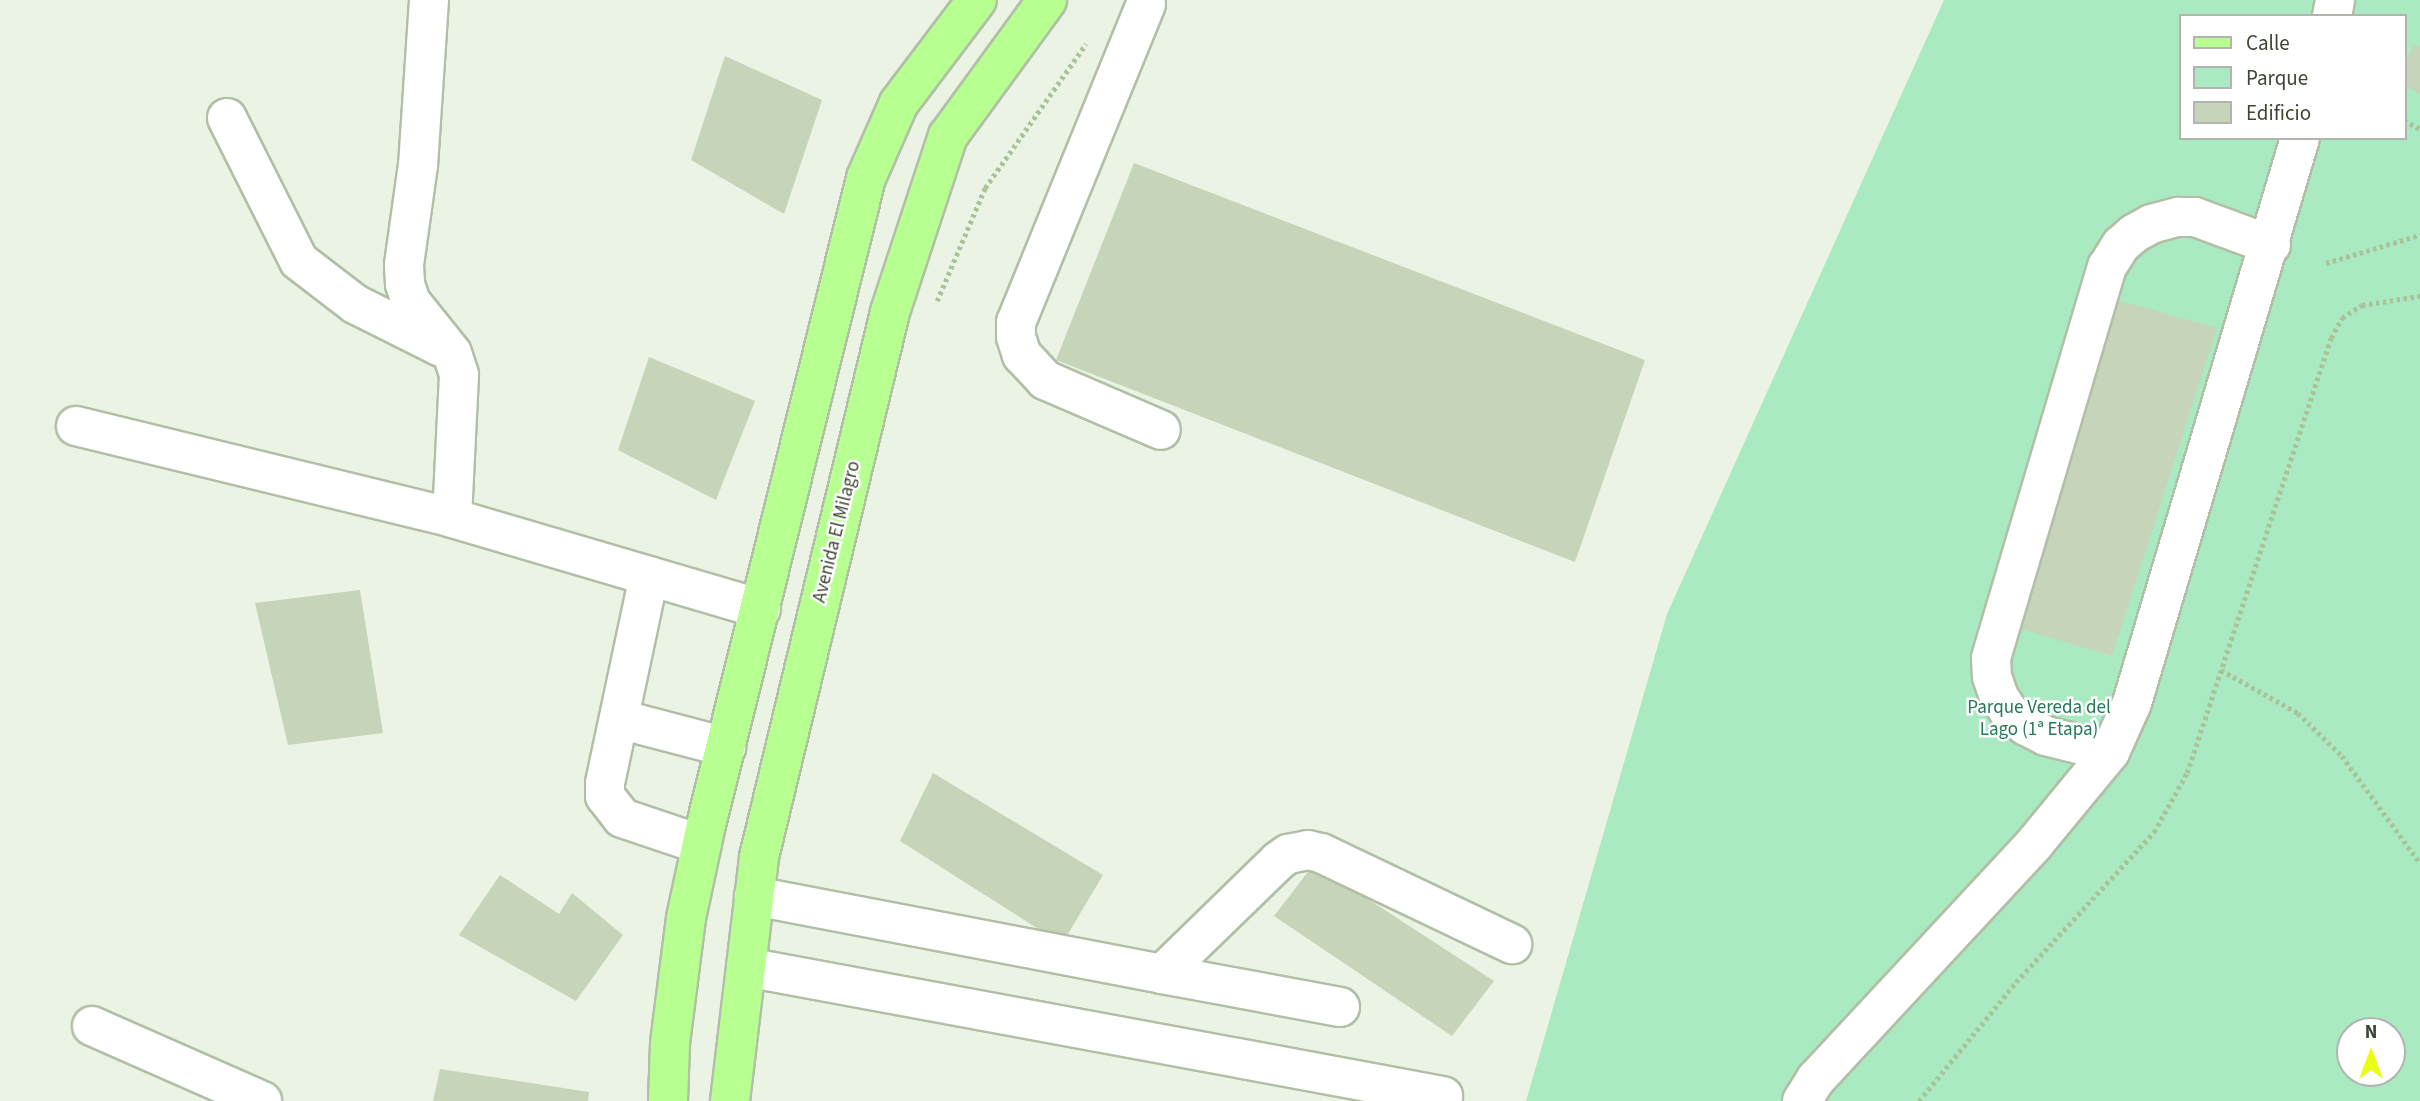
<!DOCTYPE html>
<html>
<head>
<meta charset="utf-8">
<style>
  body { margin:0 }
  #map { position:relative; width:2420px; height:1101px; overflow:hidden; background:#eaf3e4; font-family:"Source Sans 3",sans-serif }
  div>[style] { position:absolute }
  .green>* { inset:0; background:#aaeac3 }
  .building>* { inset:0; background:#c6d5b9 }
  .path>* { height:4.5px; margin-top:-2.25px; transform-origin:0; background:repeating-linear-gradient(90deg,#a9c297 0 3.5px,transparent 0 7px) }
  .roads { filter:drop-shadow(2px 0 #b1bfa6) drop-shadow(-2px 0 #b1bfa6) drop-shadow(0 2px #b1bfa6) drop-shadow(0 -2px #b1bfa6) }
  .minor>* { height:38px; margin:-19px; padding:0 19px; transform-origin:19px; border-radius:19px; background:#fff }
  .major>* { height:38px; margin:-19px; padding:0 19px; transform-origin:19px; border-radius:19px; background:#b8ff92 }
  span { translate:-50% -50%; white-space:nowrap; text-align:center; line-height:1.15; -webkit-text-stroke:5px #fff; paint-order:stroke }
  .street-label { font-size:19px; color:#3c4634 }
  .park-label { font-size:19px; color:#247a54 }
  .legend { position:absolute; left:2179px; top:14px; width:228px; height:126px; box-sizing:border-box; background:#fff; border:2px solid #b1b5ae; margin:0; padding:9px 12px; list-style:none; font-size:21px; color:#3c4634 }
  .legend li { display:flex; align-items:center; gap:14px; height:35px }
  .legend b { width:35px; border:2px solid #b1b5ae }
  .north { position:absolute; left:2336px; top:1017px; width:70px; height:70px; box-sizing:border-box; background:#fff; border:2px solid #b1b5ae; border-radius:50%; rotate:0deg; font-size:19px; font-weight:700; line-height:28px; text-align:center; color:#3c4634 }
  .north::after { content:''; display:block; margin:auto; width:24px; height:32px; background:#eaff10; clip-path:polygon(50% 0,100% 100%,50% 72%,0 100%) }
</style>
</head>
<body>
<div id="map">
  <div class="green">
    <i style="clip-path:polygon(evenodd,1944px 0,2420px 0,2420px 1101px,1526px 1101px,1667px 614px,1944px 0,2180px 16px,2404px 16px,2404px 138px,2180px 138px,2180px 16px,1944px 0,2350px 1031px,2392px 1031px,2392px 1073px,2350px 1073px,2350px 1031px)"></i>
  </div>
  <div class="building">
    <i style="clip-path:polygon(2414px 44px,2420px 47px,2420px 94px,2404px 85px,2404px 65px)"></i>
    <i style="clip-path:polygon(725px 56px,822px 100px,784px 214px,691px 160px)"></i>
    <i style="clip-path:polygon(1134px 163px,1645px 360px,1575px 562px,1056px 360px)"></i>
    <i style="clip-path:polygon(2092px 293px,2217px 328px,2112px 656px,2008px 625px)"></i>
    <i style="clip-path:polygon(649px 357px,755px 401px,716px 500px,618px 450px)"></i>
    <i style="clip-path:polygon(360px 590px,383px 733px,288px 745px,255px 603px)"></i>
    <i style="clip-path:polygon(933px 773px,1103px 875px,1062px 944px,900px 841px)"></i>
    <i style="clip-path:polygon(1314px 864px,1494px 981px,1452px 1036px,1274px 916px)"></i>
    <i style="clip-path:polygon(500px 875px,559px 914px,572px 893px,623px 935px,576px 1001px,459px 935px)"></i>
    <i style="clip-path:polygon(440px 1069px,589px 1092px,588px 1101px,433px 1101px)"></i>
  </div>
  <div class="path">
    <i style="left:2404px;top:120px;width:18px;rotate:29deg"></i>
    <i style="left:2326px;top:263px;width:98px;rotate:-16.6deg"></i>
    <i style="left:937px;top:301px;width:123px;rotate:-67deg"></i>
    <i style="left:985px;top:188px;width:176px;rotate:-55deg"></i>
    <i style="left:2221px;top:670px;width:88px;rotate:29.2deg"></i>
    <i style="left:2298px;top:713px;width:62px;rotate:44.3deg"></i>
    <i style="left:2342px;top:756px;width:132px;rotate:53.9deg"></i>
    <i style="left:1919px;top:1101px;width:154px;rotate:-50.8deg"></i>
    <i style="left:2016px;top:982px;width:204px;rotate:-47.4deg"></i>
    <i style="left:2154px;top:832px;width:68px;rotate:-60.8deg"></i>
    <i style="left:2187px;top:773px;width:458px;rotate:-71.7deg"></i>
    <i style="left:2331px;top:338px;width:23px;rotate:-61deg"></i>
    <i style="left:2342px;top:318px;width:24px;rotate:-33deg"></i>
    <i style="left:2362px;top:305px;width:59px;rotate:-8.8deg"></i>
  </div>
  <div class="roads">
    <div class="minor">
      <i style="left:429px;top:0;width:165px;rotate:93.8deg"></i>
      <i style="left:418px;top:165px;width:101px;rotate:98deg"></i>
      <i style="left:404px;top:265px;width:19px;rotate:87deg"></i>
      <i style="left:405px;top:284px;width:19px;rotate:72deg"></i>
      <i style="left:411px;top:302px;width:65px;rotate:51.2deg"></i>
      <i style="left:452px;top:353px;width:23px;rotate:72deg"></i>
      <i style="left:459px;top:375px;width:143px;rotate:92.8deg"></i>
      <i style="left:1146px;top:4px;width:344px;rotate:112.2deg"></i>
      <i style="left:1016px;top:322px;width:15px;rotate:90deg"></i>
      <i style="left:1016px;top:337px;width:19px;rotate:72deg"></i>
      <i style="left:1022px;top:355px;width:34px;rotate:47deg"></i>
      <i style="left:1045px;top:380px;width:126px;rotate:23.3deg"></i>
      <i style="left:2332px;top:16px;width:16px;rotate:-79deg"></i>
      <i style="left:227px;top:118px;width:160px;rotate:63.3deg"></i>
      <i style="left:299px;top:261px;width:71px;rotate:37.5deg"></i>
      <i style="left:355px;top:304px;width:96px;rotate:26.6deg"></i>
      <i style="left:76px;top:426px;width:387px;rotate:13.7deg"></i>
      <i style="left:452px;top:518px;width:322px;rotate:16.4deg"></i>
      <i style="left:649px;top:576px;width:212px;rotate:102deg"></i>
      <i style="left:605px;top:783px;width:13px;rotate:90deg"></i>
      <i style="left:605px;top:796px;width:28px;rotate:52deg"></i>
      <i style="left:622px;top:818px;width:84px;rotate:18.6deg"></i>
      <i style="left:619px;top:719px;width:111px;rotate:14.7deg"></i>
      <i style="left:2110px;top:752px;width:66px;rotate:-166deg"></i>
      <i style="left:2046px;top:736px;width:22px;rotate:-153deg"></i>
      <i style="left:2026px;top:726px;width:22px;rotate:-141deg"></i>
      <i style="left:2009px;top:712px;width:18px;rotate:-124deg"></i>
      <i style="left:1999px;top:697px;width:21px;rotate:-109deg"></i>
      <i style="left:1992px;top:677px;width:19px;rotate:-93deg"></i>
      <i style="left:1991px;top:658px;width:408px;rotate:-73.5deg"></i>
      <i style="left:2107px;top:267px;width:26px;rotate:-58deg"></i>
      <i style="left:2121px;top:245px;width:18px;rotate:-41deg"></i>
      <i style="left:2135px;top:233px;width:18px;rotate:-29deg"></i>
      <i style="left:2151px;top:224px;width:28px;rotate:-15deg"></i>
      <i style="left:2178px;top:217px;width:17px"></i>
      <i style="left:2195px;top:217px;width:81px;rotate:20.2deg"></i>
      <i style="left:754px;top:896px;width:415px;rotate:10.8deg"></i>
      <i style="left:1162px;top:974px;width:162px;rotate:-44.2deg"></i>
      <i style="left:1278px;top:861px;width:12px;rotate:-35deg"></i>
      <i style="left:1288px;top:854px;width:20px;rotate:-11deg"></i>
      <i style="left:1308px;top:850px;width:13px;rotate:13deg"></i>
      <i style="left:1321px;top:853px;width:212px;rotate:25.5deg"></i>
      <i style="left:746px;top:967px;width:709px;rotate:10.49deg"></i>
      <i style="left:1162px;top:974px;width:181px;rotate:10.5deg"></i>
      <i style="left:92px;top:1026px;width:186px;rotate:23.8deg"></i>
      <i style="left:1802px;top:1101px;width:26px;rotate:-58deg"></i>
      <i style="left:1816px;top:1079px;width:322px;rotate:-47.1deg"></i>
      <i style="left:2035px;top:843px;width:118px;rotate:-50.5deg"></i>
      <i style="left:2110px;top:752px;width:54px;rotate:-65.8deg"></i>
      <i style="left:2132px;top:703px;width:589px;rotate:-73.44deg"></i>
    </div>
    <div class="major">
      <i style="left:668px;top:1101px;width:58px;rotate:-88deg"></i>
      <i style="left:670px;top:1043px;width:126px;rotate:-82.7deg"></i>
      <i style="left:686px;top:918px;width:95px;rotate:-77.9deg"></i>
      <i style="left:706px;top:825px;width:666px;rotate:-76.11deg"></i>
      <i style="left:866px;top:178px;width:82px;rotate:-66.3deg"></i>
      <i style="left:899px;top:103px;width:129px;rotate:-52.9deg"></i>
      <i style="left:730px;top:1101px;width:246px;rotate:-83.2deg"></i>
      <i style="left:759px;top:857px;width:561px;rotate:-76.48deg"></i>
      <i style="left:890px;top:312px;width:185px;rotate:-71.8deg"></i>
      <i style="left:948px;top:136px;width:168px;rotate:-53.9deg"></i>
    </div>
  </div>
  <div class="street-label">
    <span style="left:837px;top:532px;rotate:-76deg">Avenida El Milagro</span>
  </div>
  <div class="park-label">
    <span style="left:2039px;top:719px">Parque Vereda del<br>Lago (1ª Etapa)</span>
  </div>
  <ul class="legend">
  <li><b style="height:9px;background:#b8ff92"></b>Calle</li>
  <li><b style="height:19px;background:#aaeac3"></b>Parque</li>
  <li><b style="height:19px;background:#c6d5b9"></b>Edificio</li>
  </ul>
  <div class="north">N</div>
</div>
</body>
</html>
